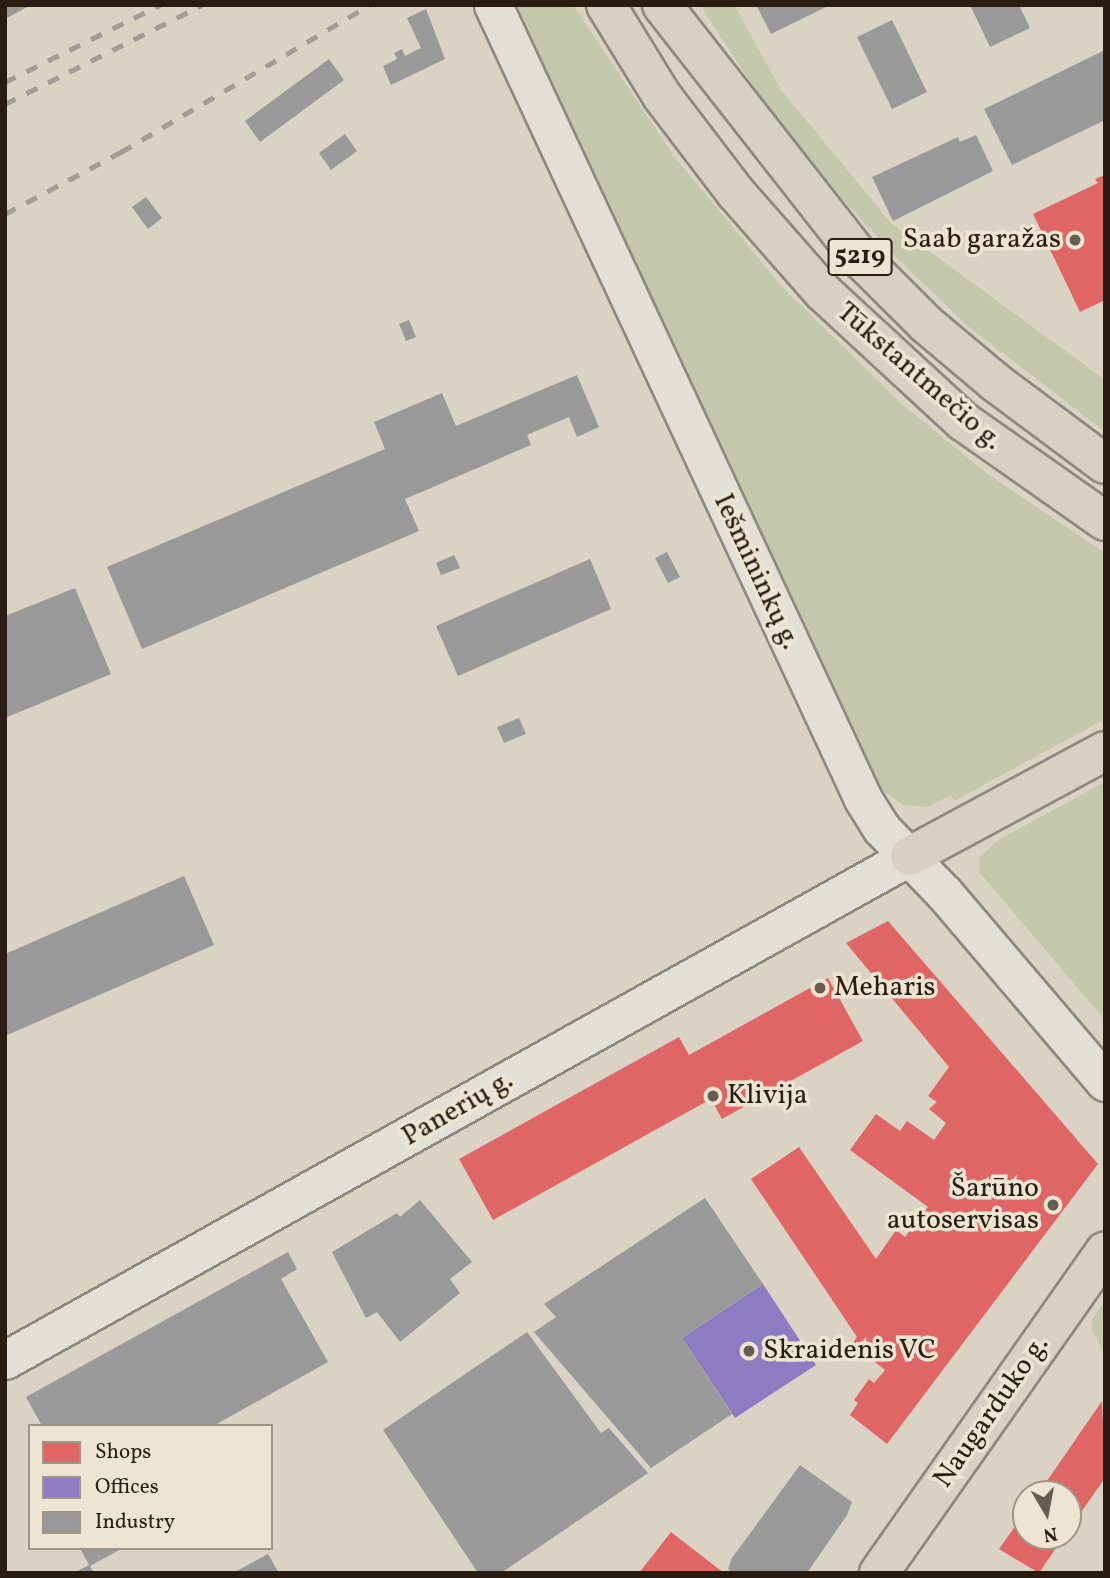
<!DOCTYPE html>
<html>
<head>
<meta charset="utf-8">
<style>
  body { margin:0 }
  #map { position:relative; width:1110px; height:1578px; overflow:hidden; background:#dad3c3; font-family:Vollkorn,serif }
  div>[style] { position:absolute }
  .green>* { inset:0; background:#c2c8a9 }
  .shops>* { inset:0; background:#e06666 }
  .offices>* { inset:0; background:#8e7cc3 }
  .industry>* { inset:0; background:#999 }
  .roads { filter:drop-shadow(2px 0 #8e887e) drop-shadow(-2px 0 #8e887e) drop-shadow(0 2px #8e887e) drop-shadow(0 -2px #8e887e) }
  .minor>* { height:37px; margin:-18.5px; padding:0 18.5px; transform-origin:18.5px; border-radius:18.5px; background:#e2dfd7 }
  .major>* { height:38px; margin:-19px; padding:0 19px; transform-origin:19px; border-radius:19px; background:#d7d0c3 }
  .highway>* { height:38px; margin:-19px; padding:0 19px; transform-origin:19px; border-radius:19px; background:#d7d0c3 }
  .rail>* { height:5px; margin-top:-2.5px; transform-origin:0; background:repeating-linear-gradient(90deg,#a19d95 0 12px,transparent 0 24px) }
  .dots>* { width:19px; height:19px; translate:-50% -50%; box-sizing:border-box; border:4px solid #ede5d2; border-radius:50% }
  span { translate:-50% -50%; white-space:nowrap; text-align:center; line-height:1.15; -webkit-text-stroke:7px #ede5d2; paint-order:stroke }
  .shield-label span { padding:2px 5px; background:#ede5d2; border:2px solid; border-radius:5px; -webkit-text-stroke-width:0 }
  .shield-label { font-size:26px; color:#291d12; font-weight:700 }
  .poi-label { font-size:28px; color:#291d12 }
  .right { translate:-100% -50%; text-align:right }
  .left { translate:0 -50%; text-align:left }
  .street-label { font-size:28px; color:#291d12 }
  .frame { position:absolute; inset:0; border:7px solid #291d12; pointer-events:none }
  .legend { position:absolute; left:28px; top:1424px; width:245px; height:126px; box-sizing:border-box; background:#ede5d2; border:2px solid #9f9585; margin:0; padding:9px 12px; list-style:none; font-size:21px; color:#291d12 }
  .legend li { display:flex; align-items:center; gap:14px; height:35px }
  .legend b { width:35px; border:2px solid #9f9585 }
  .north { position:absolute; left:1012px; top:1480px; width:70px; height:70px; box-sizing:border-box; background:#ede5d2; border:2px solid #9f9585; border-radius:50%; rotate:170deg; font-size:19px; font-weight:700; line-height:28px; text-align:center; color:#291d12 }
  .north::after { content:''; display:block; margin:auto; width:24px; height:32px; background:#675d50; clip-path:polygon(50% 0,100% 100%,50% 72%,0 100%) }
</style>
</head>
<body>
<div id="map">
  <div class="green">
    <i style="clip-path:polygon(514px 5px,573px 5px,673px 155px,784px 289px,903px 405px,989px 475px,1105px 553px,1105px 719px,954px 801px,951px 795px,927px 807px,903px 805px,873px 783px)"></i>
    <i style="clip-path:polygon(700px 5px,734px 5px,781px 90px,892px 224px,1105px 380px,1105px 432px,969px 327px,901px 262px,837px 193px,765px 104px)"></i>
    <i style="clip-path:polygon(1105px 782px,1105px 1020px,980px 873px,979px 858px,998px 840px)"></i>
    <i style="clip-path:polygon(1105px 1302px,1105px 1353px,1092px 1331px,1092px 1319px)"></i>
  </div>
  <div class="shops">
    <i style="clip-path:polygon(1105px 175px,1105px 300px,1080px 312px,1033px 214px,1098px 183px,1095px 179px)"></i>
    <i style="clip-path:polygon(888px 921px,1098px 1164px,887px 1444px,850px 1415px,858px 1403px,854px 1400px,869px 1379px,874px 1383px,885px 1370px,852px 1344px,857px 1337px,751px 1179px,799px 1147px,876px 1259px,896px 1230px,905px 1237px,928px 1207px,850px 1150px,876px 1114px,900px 1131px,907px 1121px,934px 1140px,946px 1123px,929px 1109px,937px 1102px,928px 1096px,949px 1067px,846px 943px)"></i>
    <i style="clip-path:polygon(828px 978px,863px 1041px,722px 1119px,711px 1099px,493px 1220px,459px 1159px,679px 1037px,689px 1055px)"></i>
    <i style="clip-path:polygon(1102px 1401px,1105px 1478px,1068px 1531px,1068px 1494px,1038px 1494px)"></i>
    <i style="clip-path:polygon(1026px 1511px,1026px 1536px,1064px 1536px,1039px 1573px,999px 1549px)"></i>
    <i style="clip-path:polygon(671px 1532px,724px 1573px,639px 1573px)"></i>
  </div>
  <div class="offices">
    <i style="clip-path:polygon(763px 1284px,816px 1365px,735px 1418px,682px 1338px)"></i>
  </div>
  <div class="industry">
    <i style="clip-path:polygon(5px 5px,31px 5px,5px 19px)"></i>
    <i style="clip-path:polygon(756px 5px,830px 5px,771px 34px)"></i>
    <i style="clip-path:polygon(970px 5px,1019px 5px,1030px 28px,990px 47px)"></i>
    <i style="clip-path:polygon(426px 9px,445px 59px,391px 85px,383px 66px,397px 59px,394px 53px,402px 49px,405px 56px,421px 48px,407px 18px)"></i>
    <i style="clip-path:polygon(892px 20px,927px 92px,892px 109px,857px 37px)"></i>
    <i style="clip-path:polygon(1105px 50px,1105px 120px,1012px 165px,984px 109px)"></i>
    <i style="clip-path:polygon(329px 59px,344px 80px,260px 142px,245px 121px)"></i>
    <i style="clip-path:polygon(345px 134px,357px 151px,331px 170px,319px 153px)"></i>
    <i style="clip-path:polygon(976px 135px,993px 171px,893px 221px,872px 177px,958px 137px,960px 142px)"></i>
    <i style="clip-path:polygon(146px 197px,162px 218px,148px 229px,132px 207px)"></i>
    <i style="clip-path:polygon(409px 320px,416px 337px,406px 341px,399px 324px)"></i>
    <i style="clip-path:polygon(577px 375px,599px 427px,577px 437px,569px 417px,527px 435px,531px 445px,405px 499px,419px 531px,142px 649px,107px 567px,385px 449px,374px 422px,442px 393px,456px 426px)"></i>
    <i style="clip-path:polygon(667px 552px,680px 577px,668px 583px,655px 558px)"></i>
    <i style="clip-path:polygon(454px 555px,460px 568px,441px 575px,436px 563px)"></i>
    <i style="clip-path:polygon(590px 559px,611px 609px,458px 676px,436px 626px)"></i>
    <i style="clip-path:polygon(75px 588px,111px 674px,5px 718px,5px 616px)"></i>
    <i style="clip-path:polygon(519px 718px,526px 734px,504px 743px,497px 727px)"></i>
    <i style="clip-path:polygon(184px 876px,214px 945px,5px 1036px,5px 954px)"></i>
    <i style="clip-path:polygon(705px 1198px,763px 1284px,682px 1338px,732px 1414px,651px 1468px,534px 1332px,556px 1317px,544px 1304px)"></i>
    <i style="clip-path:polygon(420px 1200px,472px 1262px,450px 1279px,460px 1293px,400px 1342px,377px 1312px,366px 1318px,332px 1252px,397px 1213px,400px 1217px)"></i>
    <i style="clip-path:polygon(288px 1252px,297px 1269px,281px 1279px,328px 1362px,213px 1426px,42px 1426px,26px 1397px)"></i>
    <i style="clip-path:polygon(527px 1332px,601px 1433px,609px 1428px,648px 1473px,501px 1573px,478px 1573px,383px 1430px)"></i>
    <i style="clip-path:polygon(800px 1465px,852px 1502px,847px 1515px,807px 1573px,733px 1573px,728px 1569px,732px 1558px)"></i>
    <i style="clip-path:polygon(80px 1548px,123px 1548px,90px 1566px,94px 1573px,74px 1573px,89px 1565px)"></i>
    <i style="clip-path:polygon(268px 1554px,279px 1573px,233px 1573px)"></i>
  </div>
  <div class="roads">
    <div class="minor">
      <i style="left:493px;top:5px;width:876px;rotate:65.01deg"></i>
      <i style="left:863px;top:799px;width:34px;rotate:58deg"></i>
      <i style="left:881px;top:828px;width:92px;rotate:45.9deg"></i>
      <i style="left:945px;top:894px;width:247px;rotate:49.6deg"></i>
      <i style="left:5px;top:1360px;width:1036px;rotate:-29.11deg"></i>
    </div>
    <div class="major">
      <i style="left:879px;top:1573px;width:393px;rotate:-54.9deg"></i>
    </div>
    <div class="highway">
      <i style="left:606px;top:5px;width:107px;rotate:58.4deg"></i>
      <i style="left:662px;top:96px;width:122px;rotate:52.7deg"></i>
      <i style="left:736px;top:193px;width:133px;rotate:48.7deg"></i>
      <i style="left:824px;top:293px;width:190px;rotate:42.7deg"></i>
      <i style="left:964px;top:422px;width:172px;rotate:35.1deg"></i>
      <i style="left:662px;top:5px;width:325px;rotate:51.9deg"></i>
      <i style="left:863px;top:261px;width:89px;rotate:45deg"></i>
      <i style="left:926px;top:324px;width:90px;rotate:40deg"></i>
      <i style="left:995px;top:382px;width:137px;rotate:36.7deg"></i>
      <i style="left:910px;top:856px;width:221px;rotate:-28.3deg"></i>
    </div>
  </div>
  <div class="rail">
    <i style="left:5px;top:82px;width:173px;rotate:-26.4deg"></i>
    <i style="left:5px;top:104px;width:220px;rotate:-26.7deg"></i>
    <i style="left:5px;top:214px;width:132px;rotate:-28.1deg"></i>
    <i style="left:121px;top:152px;width:289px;rotate:-30.6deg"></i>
  </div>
  <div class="dots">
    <i style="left:1075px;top:240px;background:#675d50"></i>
    <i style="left:820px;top:988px;background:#675d50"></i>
    <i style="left:713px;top:1096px;background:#675d50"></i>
    <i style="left:1053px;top:1205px;background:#675d50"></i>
    <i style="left:749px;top:1351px;background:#675d50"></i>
  </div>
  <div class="shield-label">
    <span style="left:860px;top:257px">5219</span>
  </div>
  <div class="poi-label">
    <span class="right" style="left:1061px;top:240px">Saab garažas</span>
    <span class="left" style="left:834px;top:988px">Meharis</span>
    <span class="left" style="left:727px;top:1096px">Klivija</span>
    <span class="right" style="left:1039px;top:1205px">Šarūno<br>autoservisas</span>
    <span class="left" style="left:763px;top:1351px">Skraidenis VC</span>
  </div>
  <div class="street-label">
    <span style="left:919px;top:377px;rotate:41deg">Tūkstantmečio g.</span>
    <span style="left:756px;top:572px;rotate:65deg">Iešmininkų g.</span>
    <span style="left:458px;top:1109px;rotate:-30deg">Panerių g.</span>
    <span style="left:992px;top:1412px;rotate:-55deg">Naugarduko g.</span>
  </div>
  <div class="frame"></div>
  <ul class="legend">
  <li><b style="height:19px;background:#e06666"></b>Shops</li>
  <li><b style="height:19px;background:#8e7cc3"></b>Offices</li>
  <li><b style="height:19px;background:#999"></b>Industry</li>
  </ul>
  <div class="north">N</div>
</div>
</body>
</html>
